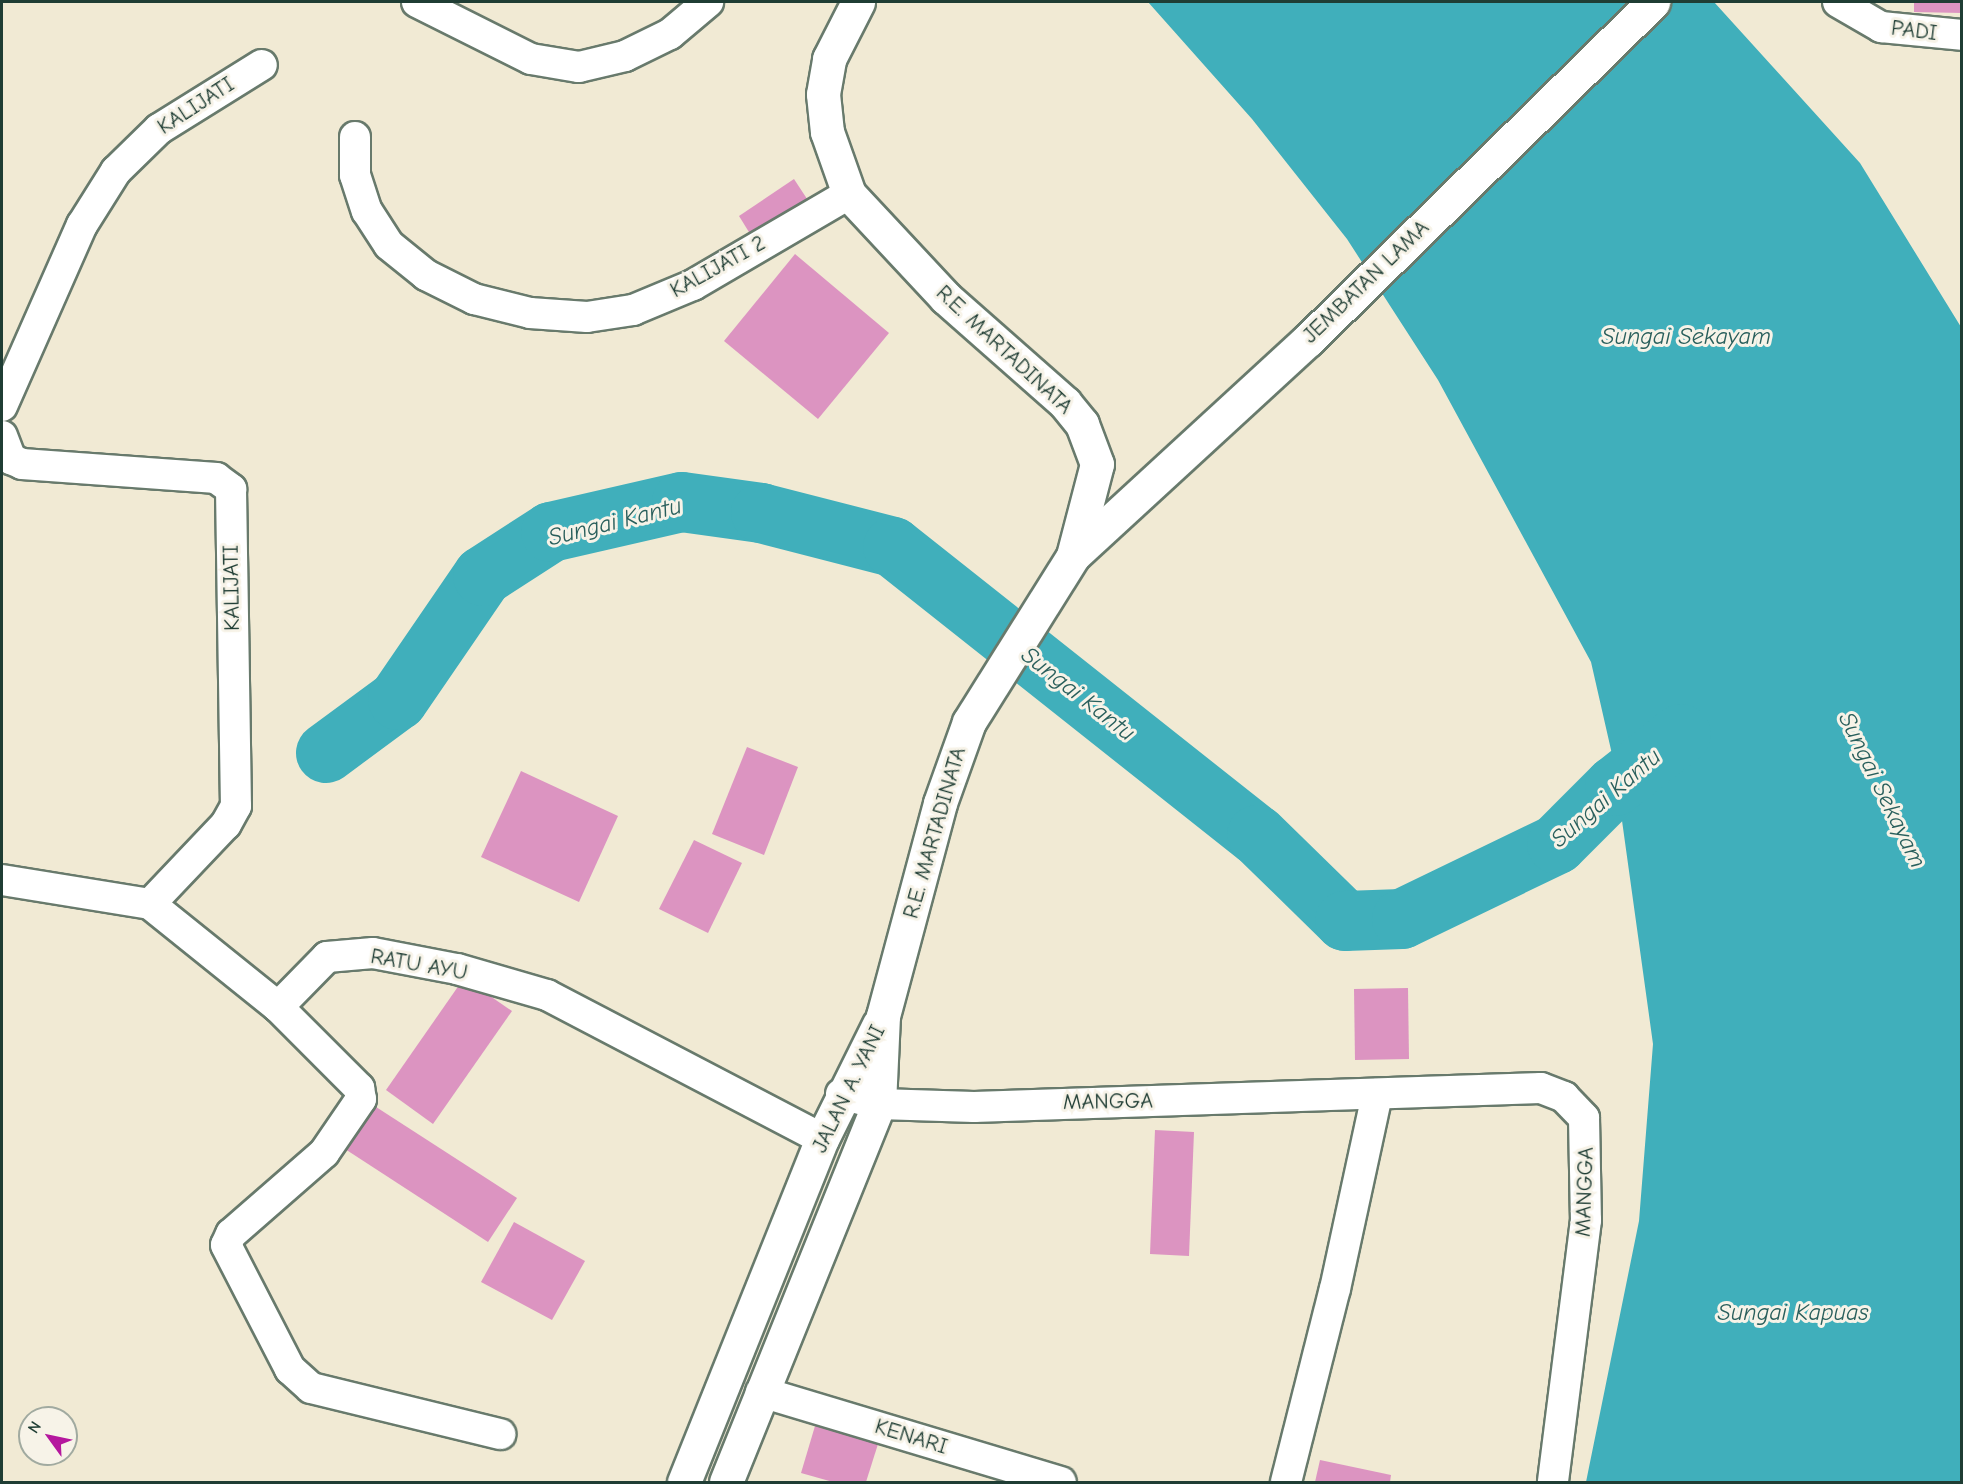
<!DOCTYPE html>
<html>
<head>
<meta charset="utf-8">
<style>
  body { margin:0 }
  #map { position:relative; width:1963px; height:1484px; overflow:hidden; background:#f1ead4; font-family:"Comic Neue",sans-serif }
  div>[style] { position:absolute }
  .water>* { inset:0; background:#40afbb }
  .river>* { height:60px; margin:-30px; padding:0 30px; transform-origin:30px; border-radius:30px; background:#40afbb }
  .building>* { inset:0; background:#dc94c1 }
  .roads { filter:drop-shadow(2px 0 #687a6c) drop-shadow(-2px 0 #687a6c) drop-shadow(0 2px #687a6c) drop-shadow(0 -2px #687a6c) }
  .minor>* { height:30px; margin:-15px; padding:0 15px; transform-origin:15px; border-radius:15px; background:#fff }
  .trunk>* { height:33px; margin:-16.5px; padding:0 16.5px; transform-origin:16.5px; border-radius:16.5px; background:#fff }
  span { translate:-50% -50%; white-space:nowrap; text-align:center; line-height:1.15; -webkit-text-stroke:6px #f7f3e8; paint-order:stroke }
  .street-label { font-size:22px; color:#1f3d34 }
  .water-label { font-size:24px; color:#295f5c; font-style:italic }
  .frame { position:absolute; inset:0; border:3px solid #1f3d34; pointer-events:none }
  .north { position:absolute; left:18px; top:1406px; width:60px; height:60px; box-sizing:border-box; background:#f7f3e8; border:2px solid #a1aaa0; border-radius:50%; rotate:303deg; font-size:16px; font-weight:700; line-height:24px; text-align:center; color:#1f3d34 }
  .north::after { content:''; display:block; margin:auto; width:21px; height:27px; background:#b5179e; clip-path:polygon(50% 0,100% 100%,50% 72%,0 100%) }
</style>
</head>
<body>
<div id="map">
  <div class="water">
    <i style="clip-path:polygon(1148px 2px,1714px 2px,1860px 163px,1961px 327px,1961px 1482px,1586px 1482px,1639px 1221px,1653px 1044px,1614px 763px,1591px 662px,1438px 380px,1347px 239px,1252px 119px)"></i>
  </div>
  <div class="river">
    <i style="left:326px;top:753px;width:89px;rotate:-36.4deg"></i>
    <i style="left:398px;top:700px;width:150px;rotate:-55.6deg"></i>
    <i style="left:483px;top:576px;width:81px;rotate:-32.9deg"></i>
    <i style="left:551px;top:532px;width:134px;rotate:-12.9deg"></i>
    <i style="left:682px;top:502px;width:80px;rotate:7.9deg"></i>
    <i style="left:761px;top:513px;width:136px;rotate:14.4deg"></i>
    <i style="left:893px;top:547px;width:464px;rotate:38.4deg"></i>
    <i style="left:1257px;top:835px;width:123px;rotate:44.3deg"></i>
    <i style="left:1345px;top:921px;width:57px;rotate:-2deg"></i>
    <i style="left:1402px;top:919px;width:172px;rotate:-25.8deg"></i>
    <i style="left:1557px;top:844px;width:82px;rotate:-45deg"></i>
    <i style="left:1615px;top:786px;width:84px;rotate:-38.2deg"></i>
  </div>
  <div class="building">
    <i style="clip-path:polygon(1914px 2px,1962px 2px,1962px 13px,1914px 12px)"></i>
    <i style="clip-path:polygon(794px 179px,813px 208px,757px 245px,739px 216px)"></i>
    <i style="clip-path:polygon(795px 254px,889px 333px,818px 419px,724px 341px)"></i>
    <i style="clip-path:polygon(747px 747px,798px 767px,764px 855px,712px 834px)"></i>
    <i style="clip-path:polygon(521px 771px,618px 816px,579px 902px,481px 857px)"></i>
    <i style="clip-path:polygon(694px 840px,742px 863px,708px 933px,659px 909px)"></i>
    <i style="clip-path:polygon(464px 978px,512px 1011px,433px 1124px,386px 1090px)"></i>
    <i style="clip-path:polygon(1408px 988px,1409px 1059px,1355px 1060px,1354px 989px)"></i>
    <i style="clip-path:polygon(373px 1105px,517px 1198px,488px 1242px,345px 1149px)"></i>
    <i style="clip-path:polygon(1155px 1130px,1194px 1132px,1189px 1256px,1150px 1254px)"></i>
    <i style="clip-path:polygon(514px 1222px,585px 1261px,552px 1320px,481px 1282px)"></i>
    <i style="clip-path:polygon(815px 1426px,878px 1444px,866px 1482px,833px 1482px,801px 1473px)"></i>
    <i style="clip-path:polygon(1320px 1460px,1391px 1475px,1390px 1482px,1315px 1482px)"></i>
  </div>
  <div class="roads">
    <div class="minor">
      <i style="left:417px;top:2px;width:127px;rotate:26.6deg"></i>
      <i style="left:531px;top:59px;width:49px;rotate:9.5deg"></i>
      <i style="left:579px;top:67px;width:47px;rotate:-13.4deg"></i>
      <i style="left:625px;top:56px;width:50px;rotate:-26.1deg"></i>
      <i style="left:670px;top:34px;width:50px;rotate:-40.1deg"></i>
      <i style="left:1838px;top:2px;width:50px;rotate:30.2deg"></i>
      <i style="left:1881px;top:27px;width:81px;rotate:5.6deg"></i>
      <i style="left:355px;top:137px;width:38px;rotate:90deg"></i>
      <i style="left:355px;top:175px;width:38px;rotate:72deg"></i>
      <i style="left:367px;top:211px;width:40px;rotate:57.1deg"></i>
      <i style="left:389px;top:245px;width:48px;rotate:39deg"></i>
      <i style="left:426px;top:275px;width:54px;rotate:26.6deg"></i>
      <i style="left:474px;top:299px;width:58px;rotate:14deg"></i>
      <i style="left:530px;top:313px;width:57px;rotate:4deg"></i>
      <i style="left:587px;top:317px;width:47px;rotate:-8.7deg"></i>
      <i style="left:633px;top:310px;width:65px;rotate:-22.6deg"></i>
      <i style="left:693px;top:285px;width:181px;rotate:-30.3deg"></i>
      <i style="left:2px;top:406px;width:198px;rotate:-66.2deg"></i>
      <i style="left:82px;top:225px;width:64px;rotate:-57.8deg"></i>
      <i style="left:116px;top:171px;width:60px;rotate:-44.3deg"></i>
      <i style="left:159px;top:129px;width:121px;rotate:-31.9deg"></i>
      <i style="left:2px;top:436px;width:25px;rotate:69deg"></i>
      <i style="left:11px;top:459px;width:12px;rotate:24deg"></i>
      <i style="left:22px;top:464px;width:195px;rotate:4.1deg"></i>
      <i style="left:216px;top:478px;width:19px;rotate:36deg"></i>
      <i style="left:231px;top:489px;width:317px;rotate:89.1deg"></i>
      <i style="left:236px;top:806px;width:21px;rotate:119deg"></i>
      <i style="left:226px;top:824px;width:110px;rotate:133.5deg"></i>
      <i style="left:2px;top:880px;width:150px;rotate:9.2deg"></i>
      <i style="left:150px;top:904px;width:164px;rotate:38.8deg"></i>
      <i style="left:278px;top:1007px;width:70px;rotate:-45.6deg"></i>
      <i style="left:327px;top:957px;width:46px;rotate:-5deg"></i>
      <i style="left:373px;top:953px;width:86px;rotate:10.8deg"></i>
      <i style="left:457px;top:969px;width:94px;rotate:16.1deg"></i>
      <i style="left:547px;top:995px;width:310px;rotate:27.6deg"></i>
      <i style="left:278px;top:1007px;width:115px;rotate:45deg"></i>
      <i style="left:359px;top:1088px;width:11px;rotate:80deg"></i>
      <i style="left:361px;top:1099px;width:65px;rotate:124.4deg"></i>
      <i style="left:324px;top:1153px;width:123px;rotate:138.9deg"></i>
      <i style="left:231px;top:1234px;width:12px;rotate:114deg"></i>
      <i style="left:226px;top:1245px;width:140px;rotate:62.7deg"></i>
      <i style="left:290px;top:1369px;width:28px;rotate:42deg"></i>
      <i style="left:311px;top:1388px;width:195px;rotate:13.7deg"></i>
      <i style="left:841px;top:1094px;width:39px;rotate:15deg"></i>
      <i style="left:879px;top:1104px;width:95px;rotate:1.8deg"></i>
      <i style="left:974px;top:1107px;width:567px;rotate:-1.92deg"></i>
      <i style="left:1541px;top:1088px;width:25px;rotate:21deg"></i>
      <i style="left:1564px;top:1097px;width:29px;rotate:46deg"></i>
      <i style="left:1584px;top:1118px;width:102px;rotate:88.9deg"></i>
      <i style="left:1586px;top:1220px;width:264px;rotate:97.2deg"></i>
      <i style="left:761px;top:1392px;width:313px;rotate:16.7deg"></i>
      <i style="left:1286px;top:1482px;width:199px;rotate:-75.8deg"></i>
      <i style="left:1335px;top:1289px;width:199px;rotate:-77.8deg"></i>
    </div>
    <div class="trunk">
      <i style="left:1074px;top:555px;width:318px;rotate:-42.6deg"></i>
      <i style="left:1308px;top:340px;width:483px;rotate:-44.4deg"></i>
      <i style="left:684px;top:1482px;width:370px;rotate:-68.1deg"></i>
      <i style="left:822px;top:1139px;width:128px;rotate:-63.6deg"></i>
      <i style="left:726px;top:1482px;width:408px;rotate:-68deg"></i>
      <i style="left:879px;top:1104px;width:88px;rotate:-87.4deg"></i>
      <i style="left:883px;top:1016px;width:220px;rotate:-75deg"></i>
      <i style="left:940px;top:803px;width:86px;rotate:-70.3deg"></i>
      <i style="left:969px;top:722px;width:196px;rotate:-57.9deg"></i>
      <i style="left:1073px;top:556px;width:95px;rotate:-75.4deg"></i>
      <i style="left:1097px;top:464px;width:43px;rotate:-110.6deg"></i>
      <i style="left:1082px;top:424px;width:27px;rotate:-129deg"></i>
      <i style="left:1065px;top:403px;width:159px;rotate:-138.6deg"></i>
      <i style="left:946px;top:298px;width:142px;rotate:-133deg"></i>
      <i style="left:849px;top:194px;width:66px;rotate:-109.5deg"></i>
      <i style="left:827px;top:132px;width:38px;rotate:-96deg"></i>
      <i style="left:823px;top:94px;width:36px;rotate:-80deg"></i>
      <i style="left:829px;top:59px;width:64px;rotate:-63deg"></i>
    </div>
  </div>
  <div class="street-label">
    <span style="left:1914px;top:31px;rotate:7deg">PADI</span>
    <span style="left:196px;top:106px;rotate:-33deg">KALIJATI</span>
    <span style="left:718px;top:267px;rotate:-29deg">KALIJATI 2</span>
    <span style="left:1366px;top:282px;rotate:-44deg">JEMBATAN LAMA</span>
    <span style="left:1004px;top:350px;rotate:43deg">R.E. MARTADINATA</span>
    <span style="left:232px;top:588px;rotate:-91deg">KALIJATI</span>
    <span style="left:935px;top:833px;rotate:-74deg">R.E. MARTADINATA</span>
    <span style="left:419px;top:965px;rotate:10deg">RATU AYU</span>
    <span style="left:849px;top:1089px;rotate:-64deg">JALAN A. YANI</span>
    <span style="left:1108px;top:1102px;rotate:-1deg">MANGGA</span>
    <span style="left:1585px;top:1192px;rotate:-88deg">MANGGA</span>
    <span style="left:911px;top:1437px;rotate:17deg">KENARI</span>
  </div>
  <div class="water-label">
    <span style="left:1686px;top:337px">Sungai Sekayam</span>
    <span style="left:615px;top:522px;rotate:-14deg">Sungai Kantu</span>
    <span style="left:1078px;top:694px;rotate:38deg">Sungai Kantu</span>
    <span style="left:1882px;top:790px;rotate:64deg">Sungai Sekayam</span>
    <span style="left:1606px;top:798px;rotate:-41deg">Sungai Kantu</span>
    <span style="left:1793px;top:1313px">Sungai Kapuas</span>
  </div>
  <div class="frame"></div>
  <div class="north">N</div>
</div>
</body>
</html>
